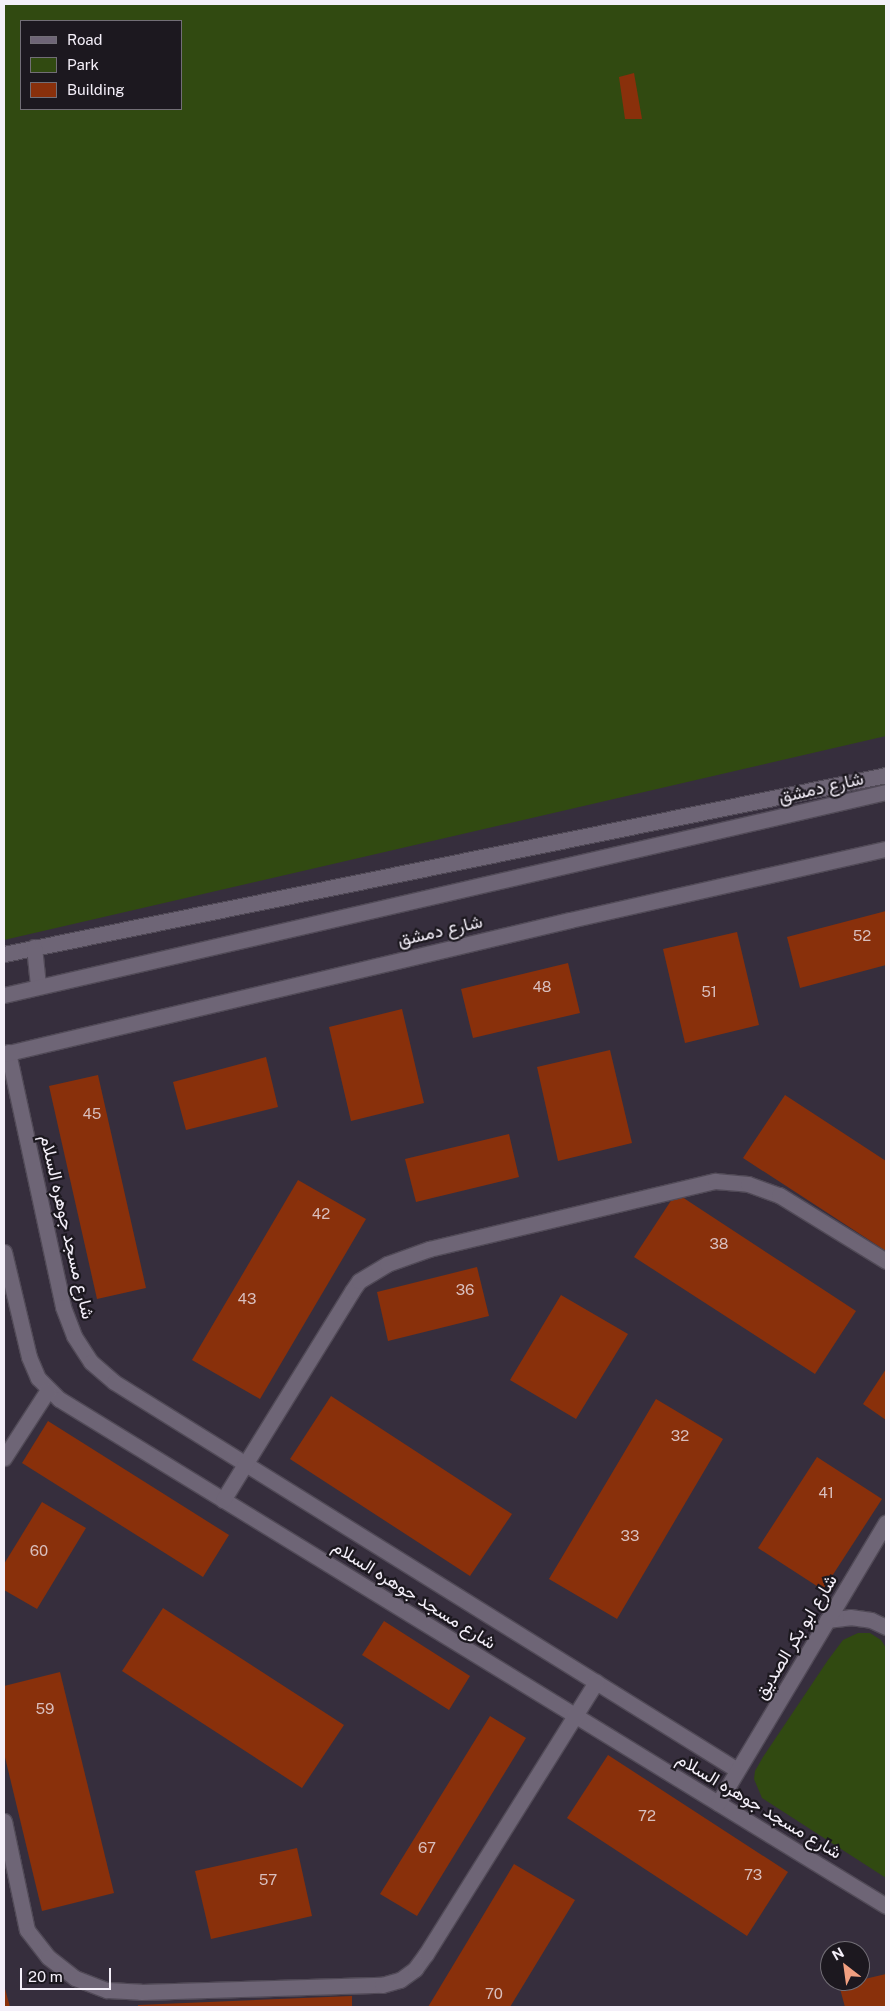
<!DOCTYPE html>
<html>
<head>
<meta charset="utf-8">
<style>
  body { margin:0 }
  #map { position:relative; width:890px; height:2011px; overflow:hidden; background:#362e3d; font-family:"Public Sans",Vazirmatn,sans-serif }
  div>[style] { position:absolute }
  .green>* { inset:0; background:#314a11 }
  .building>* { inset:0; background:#89300b }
  .roads { filter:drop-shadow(1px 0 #514a57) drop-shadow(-1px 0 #514a57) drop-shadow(0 1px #514a57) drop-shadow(0 -1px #514a57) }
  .street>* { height:15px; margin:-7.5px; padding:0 7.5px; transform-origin:7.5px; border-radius:7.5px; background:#6e6576 }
  .secondary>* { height:15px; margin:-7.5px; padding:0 7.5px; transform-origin:7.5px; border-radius:7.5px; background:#6e6576 }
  span { translate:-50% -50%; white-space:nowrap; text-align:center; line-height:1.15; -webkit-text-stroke:4.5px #1c181f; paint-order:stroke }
  .number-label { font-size:15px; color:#d9bfbe }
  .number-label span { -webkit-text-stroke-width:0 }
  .street-label { font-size:18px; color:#f4eff9 }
  .frame { position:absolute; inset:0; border:5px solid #f4eff9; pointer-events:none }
  .legend { position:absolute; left:20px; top:20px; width:162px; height:90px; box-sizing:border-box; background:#1c181f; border:1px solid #726e76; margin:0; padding:6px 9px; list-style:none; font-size:15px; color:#f4eff9 }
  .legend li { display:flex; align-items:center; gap:10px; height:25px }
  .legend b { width:25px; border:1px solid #726e76 }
  .north { position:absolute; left:820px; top:1941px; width:50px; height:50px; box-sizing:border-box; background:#1c181f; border:1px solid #726e76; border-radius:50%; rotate:330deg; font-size:14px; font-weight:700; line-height:20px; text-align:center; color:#f4eff9 }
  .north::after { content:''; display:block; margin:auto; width:18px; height:22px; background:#f2a081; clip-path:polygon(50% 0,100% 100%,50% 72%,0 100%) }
  .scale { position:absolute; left:20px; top:1968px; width:91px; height:22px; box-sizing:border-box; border:2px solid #f4eff9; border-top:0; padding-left:6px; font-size:15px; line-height:18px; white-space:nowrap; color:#f4eff9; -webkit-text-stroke:4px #1c181f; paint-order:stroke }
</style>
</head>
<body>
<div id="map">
  <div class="green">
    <i style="clip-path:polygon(evenodd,4px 4px,886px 4px,886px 736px,4px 940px,4px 4px,21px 21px,181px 21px,181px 109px,21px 109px,21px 21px)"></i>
    <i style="clip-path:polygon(858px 1633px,870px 1633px,881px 1640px,886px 1648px,886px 1878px,762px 1798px,754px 1779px,755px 1771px,763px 1757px,828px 1660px,843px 1640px)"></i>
  </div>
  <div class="building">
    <i style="clip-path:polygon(634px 73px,642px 119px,625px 119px,619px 77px)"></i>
    <i style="clip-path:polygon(886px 911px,886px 965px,800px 988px,787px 937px)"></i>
    <i style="clip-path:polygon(737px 932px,759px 1025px,685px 1043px,663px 949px)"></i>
    <i style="clip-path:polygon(568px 963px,580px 1013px,473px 1038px,461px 989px)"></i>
    <i style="clip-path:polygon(402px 1009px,424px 1103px,351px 1121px,329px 1027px)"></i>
    <i style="clip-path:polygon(610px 1050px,632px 1143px,558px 1161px,537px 1067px)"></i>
    <i style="clip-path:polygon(266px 1057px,278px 1107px,186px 1130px,173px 1082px)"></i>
    <i style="clip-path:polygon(98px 1075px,146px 1288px,97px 1299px,49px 1086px)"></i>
    <i style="clip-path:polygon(785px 1095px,886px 1161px,886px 1251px,743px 1158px)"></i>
    <i style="clip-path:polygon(509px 1134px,519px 1177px,416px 1202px,405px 1159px)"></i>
    <i style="clip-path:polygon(298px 1180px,366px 1219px,260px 1399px,192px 1360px)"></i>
    <i style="clip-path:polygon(676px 1193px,856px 1311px,815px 1374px,634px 1257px)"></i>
    <i style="clip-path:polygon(477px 1267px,489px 1316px,388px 1341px,377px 1292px)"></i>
    <i style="clip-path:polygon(561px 1295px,628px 1334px,576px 1419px,510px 1380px)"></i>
    <i style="clip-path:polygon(886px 1369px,886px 1420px,863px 1404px)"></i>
    <i style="clip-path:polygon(331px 1396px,512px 1514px,470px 1576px,290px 1459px)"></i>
    <i style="clip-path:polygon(656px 1399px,723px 1439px,617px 1619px,549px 1579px)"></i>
    <i style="clip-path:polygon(48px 1421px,229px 1535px,203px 1577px,22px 1463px)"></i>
    <i style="clip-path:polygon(817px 1457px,882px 1499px,823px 1590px,758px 1548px)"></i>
    <i style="clip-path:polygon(42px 1502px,86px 1528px,37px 1609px,4px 1590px,4px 1564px)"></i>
    <i style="clip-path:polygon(163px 1608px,344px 1725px,302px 1788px,122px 1671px)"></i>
    <i style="clip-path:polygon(384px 1621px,470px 1676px,449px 1710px,362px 1655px)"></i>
    <i style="clip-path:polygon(60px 1672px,114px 1893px,42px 1911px,4px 1753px,4px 1686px)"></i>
    <i style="clip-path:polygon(490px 1716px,526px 1738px,417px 1916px,380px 1894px)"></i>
    <i style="clip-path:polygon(608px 1755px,788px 1872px,747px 1936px,567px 1818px)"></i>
    <i style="clip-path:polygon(297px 1848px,312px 1916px,211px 1939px,195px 1871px)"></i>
    <i style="clip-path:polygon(514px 1864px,575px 1900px,510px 2007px,428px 2007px)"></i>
    <i style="clip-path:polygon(886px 1974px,886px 2007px,845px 2007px,839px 1985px)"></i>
    <i style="clip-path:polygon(4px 1986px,4px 1985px,10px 2007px,4px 2007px)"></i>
    <i style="clip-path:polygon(352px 1996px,352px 2007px,138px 2007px,138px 2005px)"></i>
  </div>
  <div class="roads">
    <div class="street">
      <i style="left:4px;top:954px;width:900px;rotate:-11.47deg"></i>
      <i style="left:8px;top:1052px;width:261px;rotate:77.8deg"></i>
      <i style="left:63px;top:1307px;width:31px;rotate:69deg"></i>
      <i style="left:74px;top:1336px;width:31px;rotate:57deg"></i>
      <i style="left:91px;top:1362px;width:30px;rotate:41deg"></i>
      <i style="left:114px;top:1382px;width:734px;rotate:31.91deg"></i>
      <i style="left:4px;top:1252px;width:108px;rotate:76.6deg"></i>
      <i style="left:29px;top:1357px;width:23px;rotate:67deg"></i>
      <i style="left:38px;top:1378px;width:30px;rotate:45deg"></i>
      <i style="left:59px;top:1399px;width:970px;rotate:31.51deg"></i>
      <i style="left:4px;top:1458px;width:81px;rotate:-57.1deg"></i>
      <i style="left:223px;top:1500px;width:246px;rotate:-58.3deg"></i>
      <i style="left:352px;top:1291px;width:12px;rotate:-55deg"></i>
      <i style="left:359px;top:1281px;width:33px;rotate:-31deg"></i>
      <i style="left:387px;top:1264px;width:45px;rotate:-19.7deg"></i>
      <i style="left:429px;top:1249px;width:294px;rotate:-13.4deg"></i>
      <i style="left:715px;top:1181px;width:33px;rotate:5deg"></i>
      <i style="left:748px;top:1184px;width:33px;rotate:20deg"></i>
      <i style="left:779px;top:1195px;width:126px;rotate:31.7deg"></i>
      <i style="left:827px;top:1620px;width:23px;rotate:-7deg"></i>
      <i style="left:850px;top:1617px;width:21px;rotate:8deg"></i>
      <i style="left:871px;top:1620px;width:17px;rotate:25deg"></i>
      <i style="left:718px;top:1803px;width:327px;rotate:-59.1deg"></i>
      <i style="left:4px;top:1821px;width:111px;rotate:78.1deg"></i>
      <i style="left:27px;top:1930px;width:34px;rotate:52deg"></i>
      <i style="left:48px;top:1957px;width:34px;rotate:38deg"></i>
      <i style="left:75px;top:1978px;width:34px;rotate:21deg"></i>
      <i style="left:107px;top:1990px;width:34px;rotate:3deg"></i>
      <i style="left:141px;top:1992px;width:241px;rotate:-1.7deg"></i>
      <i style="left:382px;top:1985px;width:19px;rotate:-16deg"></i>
      <i style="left:400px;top:1980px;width:19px;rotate:-36deg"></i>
      <i style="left:415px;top:1969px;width:19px;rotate:-54deg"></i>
      <i style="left:426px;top:1954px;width:321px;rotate:-58deg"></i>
    </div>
    <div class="secondary">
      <i style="left:34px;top:947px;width:39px;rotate:84deg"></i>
      <i style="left:4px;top:995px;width:905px;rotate:-12.96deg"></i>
      <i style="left:4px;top:1054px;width:582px;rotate:-13.32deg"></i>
      <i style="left:570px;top:920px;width:324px;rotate:-12.7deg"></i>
    </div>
  </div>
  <div class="number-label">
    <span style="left:862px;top:936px">52</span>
    <span style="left:542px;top:987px">48</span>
    <span style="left:709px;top:992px">51</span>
    <span style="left:92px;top:1114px">45</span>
    <span style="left:321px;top:1214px">42</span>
    <span style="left:719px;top:1244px">38</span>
    <span style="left:465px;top:1290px">36</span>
    <span style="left:247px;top:1299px">43</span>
    <span style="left:680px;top:1436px">32</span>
    <span style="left:826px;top:1493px">41</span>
    <span style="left:630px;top:1536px">33</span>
    <span style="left:39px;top:1551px">60</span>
    <span style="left:45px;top:1709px">59</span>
    <span style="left:647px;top:1816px">72</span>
    <span style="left:427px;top:1848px">67</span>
    <span style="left:753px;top:1875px">73</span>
    <span style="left:268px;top:1880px">57</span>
    <span style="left:494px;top:1994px">70</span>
  </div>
  <div class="street-label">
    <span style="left:821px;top:788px;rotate:-13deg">شارع دمشق</span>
    <span style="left:440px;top:931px;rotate:-13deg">شارع دمشق</span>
    <span style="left:67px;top:1227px;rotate:77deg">شارع مسجد جوهره السلام</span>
    <span style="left:414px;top:1595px;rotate:32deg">شارع مسجد جوهره السلام</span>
    <span style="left:796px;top:1637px;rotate:-59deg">شارع ابو بكر الصديق</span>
    <span style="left:759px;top:1806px;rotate:31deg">شارع مسجد جوهره السلام</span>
  </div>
  <div class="frame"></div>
  <ul class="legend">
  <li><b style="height:6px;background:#6e6576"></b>Road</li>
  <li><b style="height:14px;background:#314a11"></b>Park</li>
  <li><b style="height:14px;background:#89300b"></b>Building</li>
  </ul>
  <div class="north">N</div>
  <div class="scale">20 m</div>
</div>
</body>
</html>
